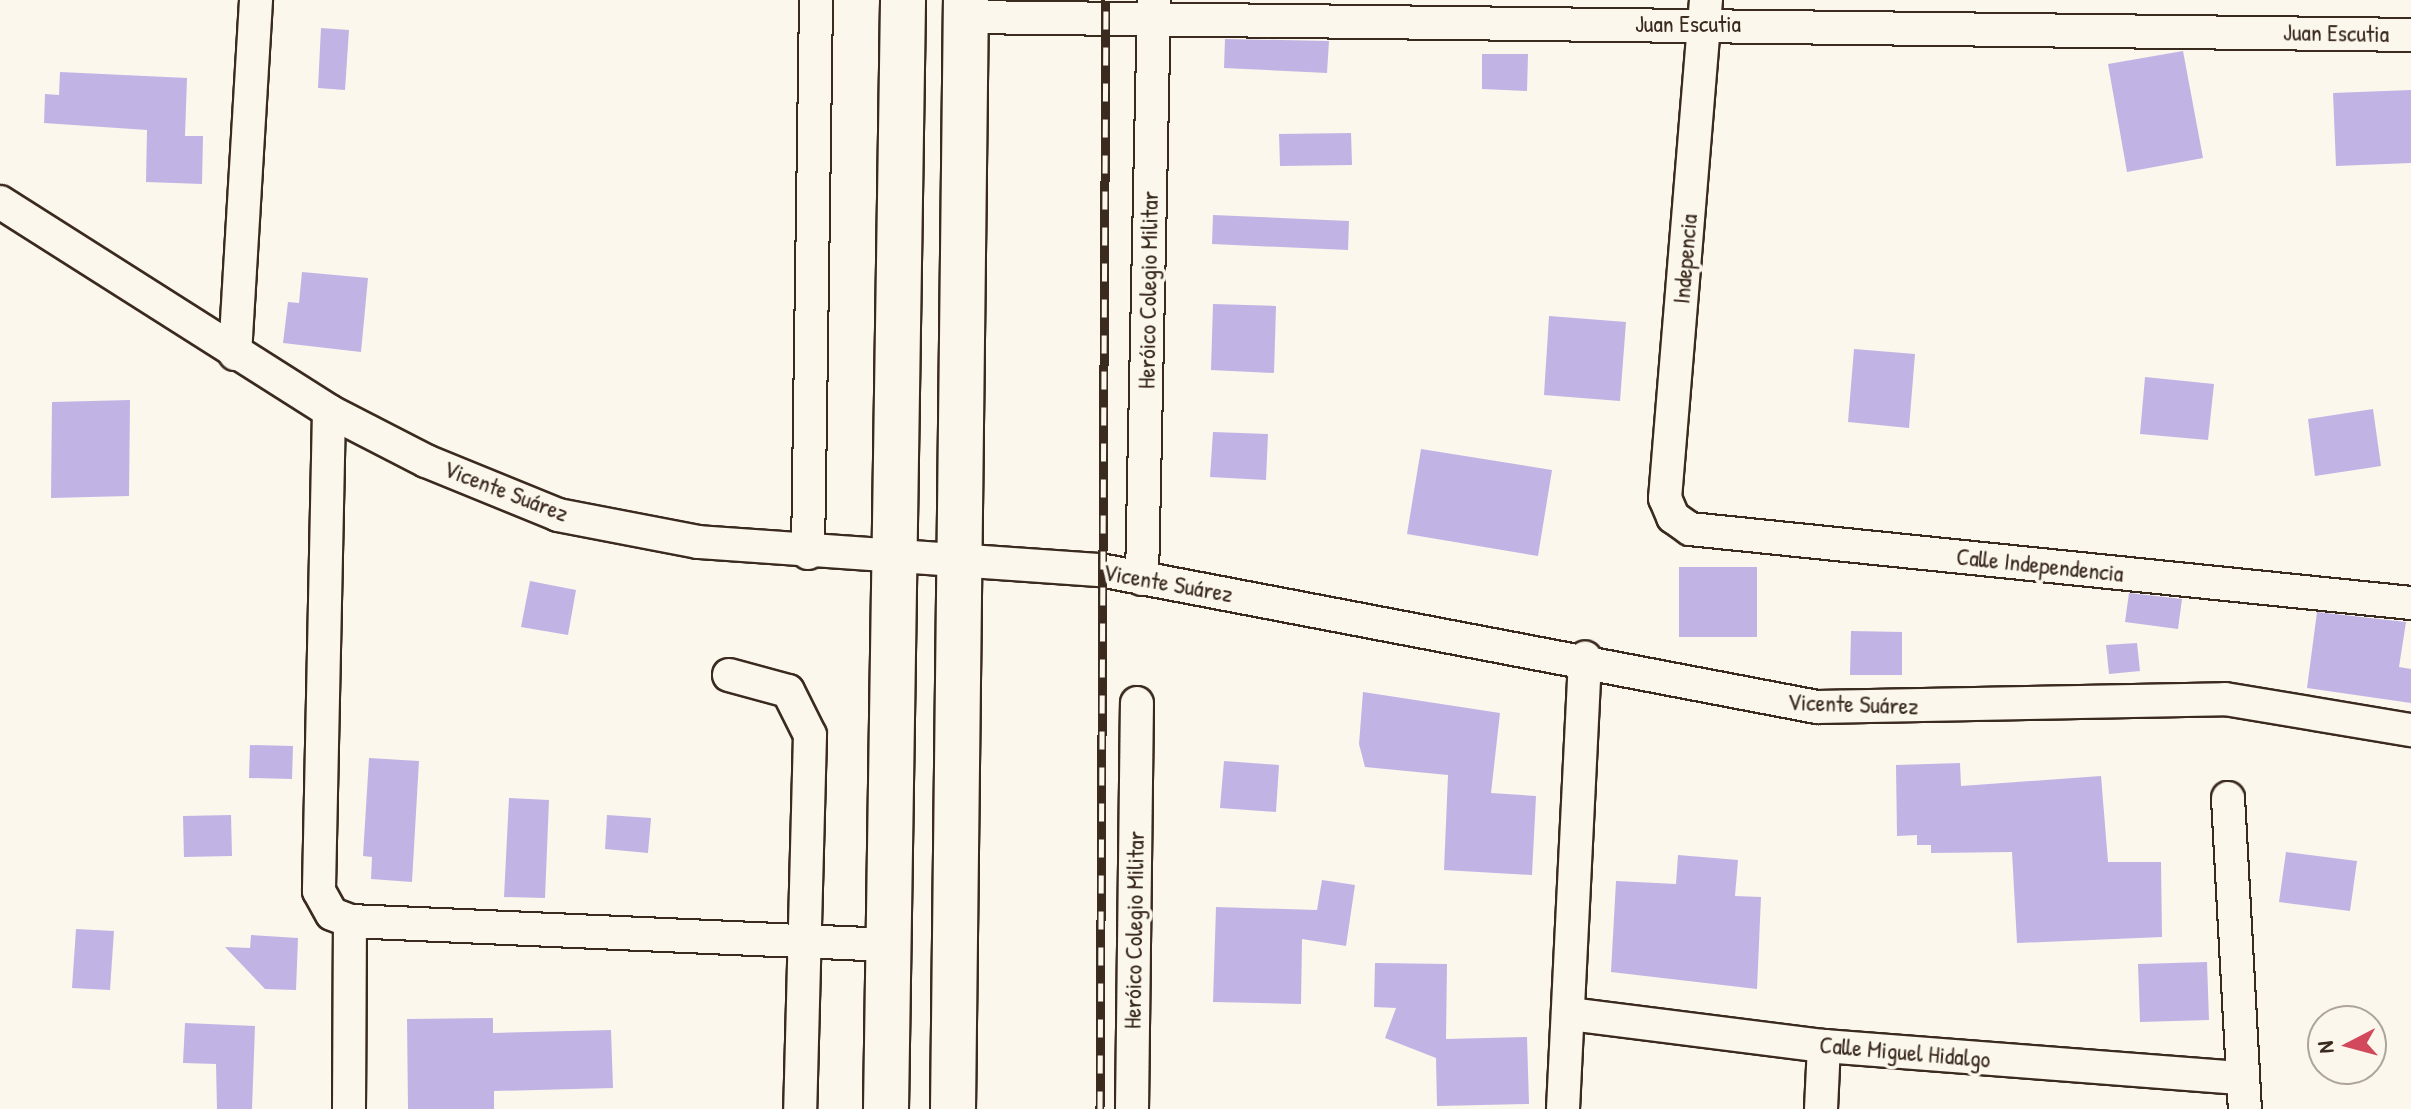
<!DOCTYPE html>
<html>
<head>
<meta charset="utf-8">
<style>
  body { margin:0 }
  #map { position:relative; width:2411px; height:1109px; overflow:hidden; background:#fbf7ec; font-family:"Patrick Hand",sans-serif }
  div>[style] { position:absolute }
  .building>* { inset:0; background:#c1b4e5 }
  .roads { filter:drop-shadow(2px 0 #3b2a1e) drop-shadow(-2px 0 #3b2a1e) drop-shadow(0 2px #3b2a1e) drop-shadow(0 -2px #3b2a1e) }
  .street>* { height:32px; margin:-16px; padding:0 16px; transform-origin:16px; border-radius:16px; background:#fbf7ec }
  .primary>* { height:44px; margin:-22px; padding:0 22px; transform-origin:22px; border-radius:22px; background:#fbf7ec }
  .rail>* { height:9px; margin-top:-4.5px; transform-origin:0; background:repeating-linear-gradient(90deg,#fbf7ec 0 18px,#3b2a1e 0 36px); box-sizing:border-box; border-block:2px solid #3b2a1e }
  span { translate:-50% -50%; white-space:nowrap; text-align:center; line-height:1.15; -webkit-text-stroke:7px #fbf7ec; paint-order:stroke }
  .street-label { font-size:24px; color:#3b2a1e }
  .north { position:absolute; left:2307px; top:1005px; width:80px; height:80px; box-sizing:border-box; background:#fbf7ec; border:2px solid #aea59a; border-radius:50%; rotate:264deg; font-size:22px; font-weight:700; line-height:32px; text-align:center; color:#3b2a1e }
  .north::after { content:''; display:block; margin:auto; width:28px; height:36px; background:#d1495b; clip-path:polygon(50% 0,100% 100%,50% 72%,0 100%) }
</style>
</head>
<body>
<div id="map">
  <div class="building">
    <i style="clip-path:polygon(321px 28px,349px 30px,345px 90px,318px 88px)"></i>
    <i style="clip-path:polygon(1225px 39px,1329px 41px,1327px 73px,1224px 68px)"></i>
    <i style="clip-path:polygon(2183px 51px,2203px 158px,2127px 172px,2108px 64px)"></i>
    <i style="clip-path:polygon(1482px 54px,1528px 54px,1527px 91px,1482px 89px)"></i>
    <i style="clip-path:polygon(60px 72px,187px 78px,185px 136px,203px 136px,202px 184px,146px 182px,147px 130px,44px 123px,45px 94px,59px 95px)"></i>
    <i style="clip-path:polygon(2411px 90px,2411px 163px,2336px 166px,2333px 93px)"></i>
    <i style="clip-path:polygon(1351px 133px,1352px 165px,1280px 166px,1279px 134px)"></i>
    <i style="clip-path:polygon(1213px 215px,1349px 221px,1348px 250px,1212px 244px)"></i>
    <i style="clip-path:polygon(302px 272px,368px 278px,361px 352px,283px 343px,288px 302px,299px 303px)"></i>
    <i style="clip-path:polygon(1213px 304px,1276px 306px,1274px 373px,1211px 370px)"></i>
    <i style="clip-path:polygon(1549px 316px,1626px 322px,1620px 401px,1544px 395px)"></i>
    <i style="clip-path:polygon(1854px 349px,1915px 354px,1909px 428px,1848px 422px)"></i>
    <i style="clip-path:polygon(2145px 377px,2214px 384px,2208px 440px,2140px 434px)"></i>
    <i style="clip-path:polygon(130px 400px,129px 496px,51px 498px,52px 402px)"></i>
    <i style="clip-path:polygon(2373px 409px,2381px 466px,2315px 476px,2308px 419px)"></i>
    <i style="clip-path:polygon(1213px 432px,1268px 434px,1266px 480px,1210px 477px)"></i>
    <i style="clip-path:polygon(1421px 449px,1552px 470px,1538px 556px,1407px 534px)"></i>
    <i style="clip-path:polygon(1679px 567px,1757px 567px,1757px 637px,1679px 637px)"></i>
    <i style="clip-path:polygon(530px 581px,576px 590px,568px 635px,521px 627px)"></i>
    <i style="clip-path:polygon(2129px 593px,2182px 599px,2178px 629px,2125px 622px)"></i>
    <i style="clip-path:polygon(2317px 612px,2406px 622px,2399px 667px,2411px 669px,2411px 703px,2307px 688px)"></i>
    <i style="clip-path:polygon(1851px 631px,1902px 632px,1902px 675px,1850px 675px)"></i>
    <i style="clip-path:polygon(2137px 643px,2140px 671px,2109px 674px,2106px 645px)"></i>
    <i style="clip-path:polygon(1363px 692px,1500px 713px,1491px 793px,1536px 796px,1532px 875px,1444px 870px,1448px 775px,1365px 767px,1359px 744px)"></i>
    <i style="clip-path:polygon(250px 745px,293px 746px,292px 779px,249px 778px)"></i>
    <i style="clip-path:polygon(369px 758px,419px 761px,412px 882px,371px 879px,372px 857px,363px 856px)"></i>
    <i style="clip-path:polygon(1224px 761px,1279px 765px,1276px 812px,1220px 808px)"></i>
    <i style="clip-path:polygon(1960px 763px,1961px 786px,2101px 776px,2108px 862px,2161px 862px,2162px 937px,2017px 943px,2012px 852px,1931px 853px,1931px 845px,1917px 845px,1917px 835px,1897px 836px,1896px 765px)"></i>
    <i style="clip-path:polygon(509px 798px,549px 800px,545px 898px,504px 897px)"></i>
    <i style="clip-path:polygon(231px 815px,232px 856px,184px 857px,183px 816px)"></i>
    <i style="clip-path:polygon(607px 815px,651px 818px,648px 853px,605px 849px)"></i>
    <i style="clip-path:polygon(2286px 852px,2357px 861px,2350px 911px,2279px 902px)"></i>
    <i style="clip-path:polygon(1678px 855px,1738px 860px,1735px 896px,1761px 897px,1757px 989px,1611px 972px,1616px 881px,1676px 884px)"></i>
    <i style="clip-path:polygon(1322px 880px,1355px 885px,1346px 946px,1302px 939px,1301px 1004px,1213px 1002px,1216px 907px,1317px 910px)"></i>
    <i style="clip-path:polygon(76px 929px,114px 931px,110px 990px,72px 988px)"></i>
    <i style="clip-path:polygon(251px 935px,298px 938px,296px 990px,265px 989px,225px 947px,250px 948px)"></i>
    <i style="clip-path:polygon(2207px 962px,2209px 1020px,2140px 1022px,2138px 964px)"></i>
    <i style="clip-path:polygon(1375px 963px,1447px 964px,1446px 1039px,1527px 1037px,1529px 1104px,1437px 1106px,1436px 1058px,1385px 1038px,1396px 1008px,1374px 1007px)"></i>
    <i style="clip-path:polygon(493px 1018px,493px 1033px,611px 1030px,613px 1088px,494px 1091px,494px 1109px,408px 1109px,407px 1019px)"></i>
    <i style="clip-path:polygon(185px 1023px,255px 1026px,252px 1109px,217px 1109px,216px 1064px,183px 1063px)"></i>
  </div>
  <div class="roads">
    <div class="street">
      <i style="left:1706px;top:0;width:500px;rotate:94.7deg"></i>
      <i style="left:1665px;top:498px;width:21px;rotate:67deg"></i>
      <i style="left:1673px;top:517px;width:21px;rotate:35deg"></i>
      <i style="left:1690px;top:529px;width:725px;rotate:5.86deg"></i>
      <i style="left:965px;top:17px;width:1446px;rotate:0.71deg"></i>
      <i style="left:0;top:202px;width:390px;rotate:32.4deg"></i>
      <i style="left:329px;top:411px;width:109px;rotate:27.3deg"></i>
      <i style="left:426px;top:461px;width:143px;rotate:22.2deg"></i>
      <i style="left:558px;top:515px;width:143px;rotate:10.9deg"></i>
      <i style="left:698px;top:542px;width:403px;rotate:4deg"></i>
      <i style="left:1100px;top:570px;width:730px;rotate:10.82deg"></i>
      <i style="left:1817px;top:707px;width:408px;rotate:-1.1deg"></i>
      <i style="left:2225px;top:699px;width:189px;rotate:9.5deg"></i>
      <i style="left:235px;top:354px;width:355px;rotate:-86.6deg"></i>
      <i style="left:329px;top:411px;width:480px;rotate:91.2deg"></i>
      <i style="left:319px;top:891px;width:26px;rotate:61deg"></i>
      <i style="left:332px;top:914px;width:19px;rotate:21deg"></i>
      <i style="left:808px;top:553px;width:553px;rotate:-89.17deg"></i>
      <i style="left:1142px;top:579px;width:579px;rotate:-88.81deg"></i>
      <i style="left:729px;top:675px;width:61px;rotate:15.2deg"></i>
      <i style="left:788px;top:691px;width:49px;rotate:63.4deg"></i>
      <i style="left:810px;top:735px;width:374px;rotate:91.5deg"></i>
      <i style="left:2228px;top:798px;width:311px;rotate:86.9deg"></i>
      <i style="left:1569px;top:1014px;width:257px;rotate:7.2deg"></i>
      <i style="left:1824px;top:1046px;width:420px;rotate:4.4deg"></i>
      <i style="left:349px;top:1109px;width:188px;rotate:-89.7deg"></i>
      <i style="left:350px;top:921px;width:540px;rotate:2.55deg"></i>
      <i style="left:1132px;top:1109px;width:406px;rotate:-89.3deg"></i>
      <i style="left:1563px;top:1109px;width:452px;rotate:-87.2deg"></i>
      <i style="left:1821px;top:1109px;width:63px;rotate:-87.3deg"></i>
    </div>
    <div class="primary">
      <i style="left:886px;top:1109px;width:1109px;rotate:-89.12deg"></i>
      <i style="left:953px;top:1109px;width:1109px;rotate:-89.33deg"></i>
    </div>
  </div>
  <div class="rail">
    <i style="left:1100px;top:1109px;width:1109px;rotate:-89.69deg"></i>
  </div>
  <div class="street-label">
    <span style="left:1688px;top:24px">Juan Escutia</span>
    <span style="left:2336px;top:33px;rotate:1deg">Juan Escutia</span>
    <span style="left:1685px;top:259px;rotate:-85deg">Indepencia</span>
    <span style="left:1148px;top:290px;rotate:-89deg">Heróico Colegio Militar</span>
    <span style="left:506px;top:491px;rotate:21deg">Vicente Suárez</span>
    <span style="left:2040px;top:565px;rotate:6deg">Calle Independencia</span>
    <span style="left:1168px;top:583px;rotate:10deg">Vicente Suárez</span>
    <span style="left:1853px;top:704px;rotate:2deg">Vicente Suárez</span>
    <span style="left:1134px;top:930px;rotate:-89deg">Heróico Colegio Militar</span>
    <span style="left:1905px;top:1052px;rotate:5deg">Calle Miguel Hidalgo</span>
  </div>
  <div class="north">N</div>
</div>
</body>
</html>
